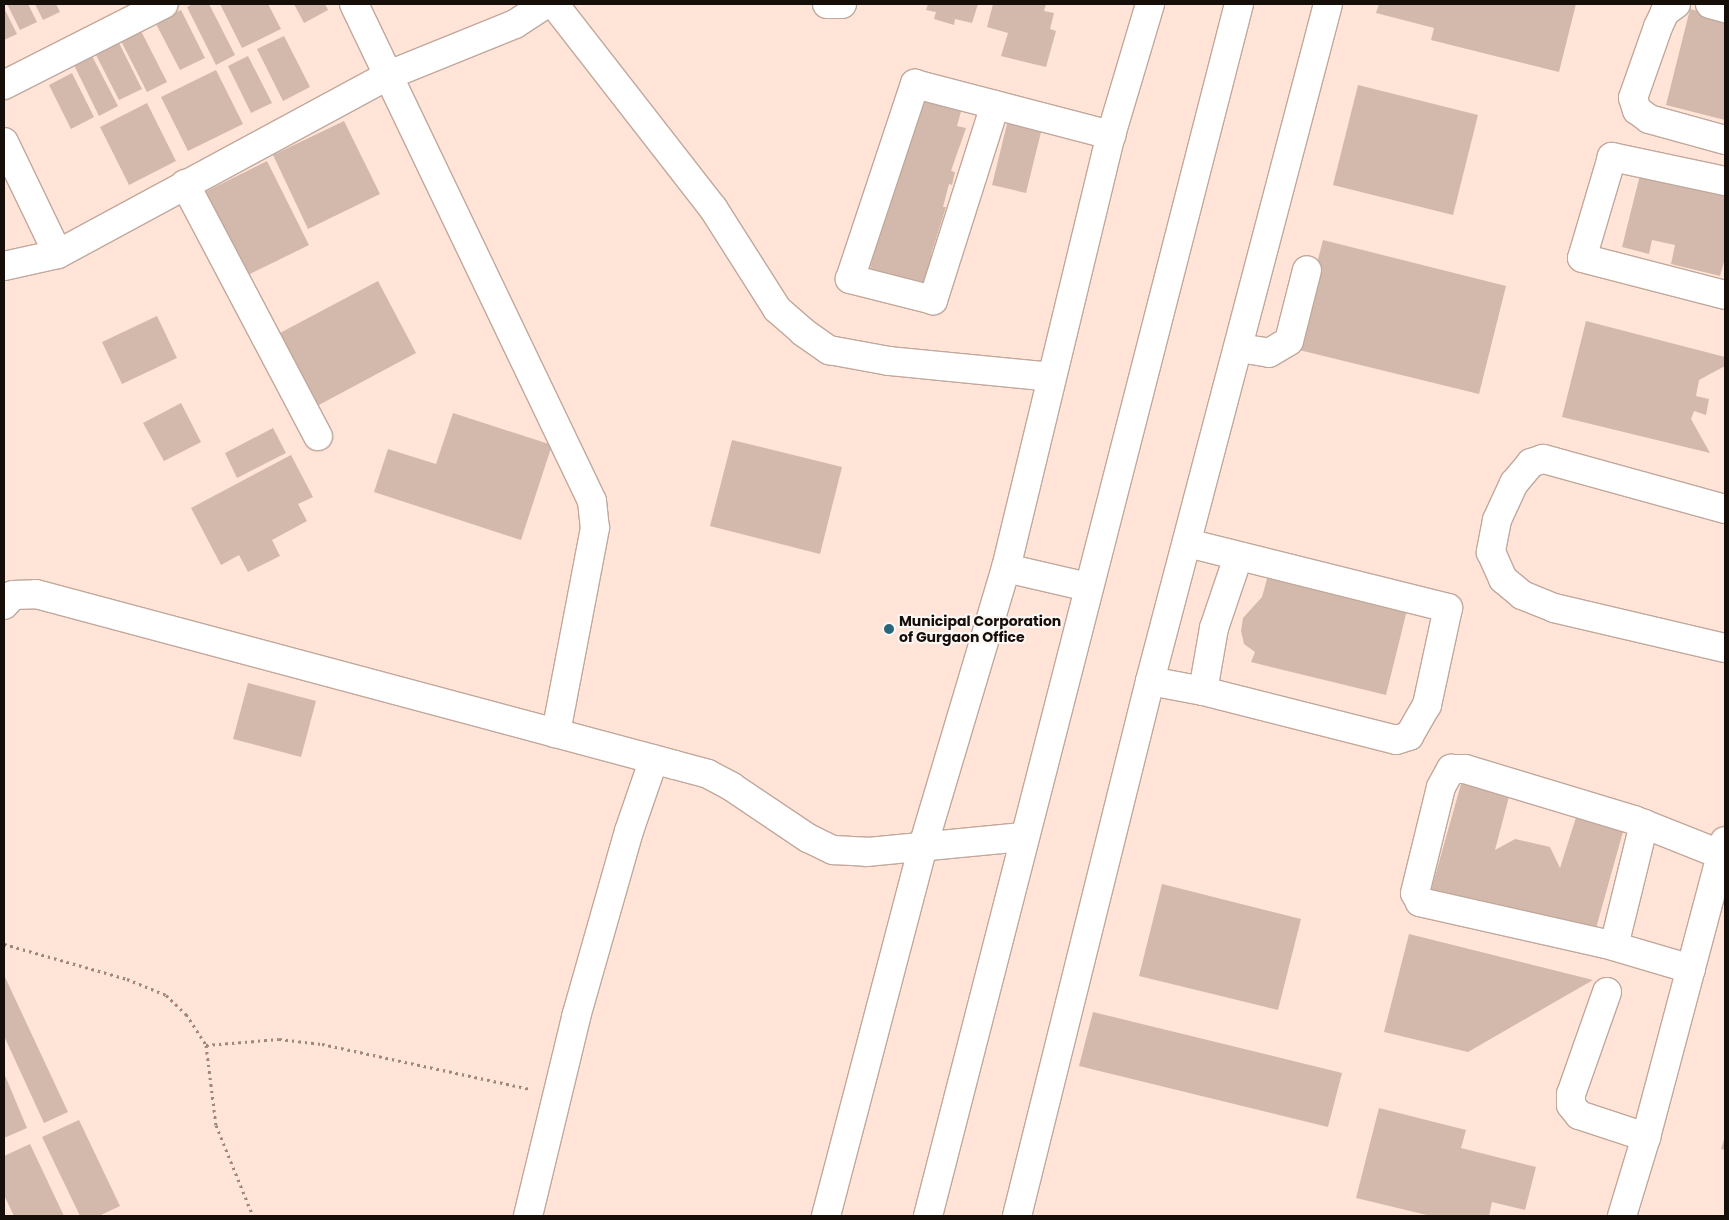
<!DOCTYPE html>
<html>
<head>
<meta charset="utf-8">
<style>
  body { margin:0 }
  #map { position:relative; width:1729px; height:1220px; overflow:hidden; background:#ffe4d7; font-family:Poppins,sans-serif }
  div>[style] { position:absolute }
  .building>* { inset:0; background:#d2b9ac }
  .path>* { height:3px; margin-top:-1.5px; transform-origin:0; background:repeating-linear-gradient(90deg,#9b887f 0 2.5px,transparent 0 6.5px) }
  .roads { filter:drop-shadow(1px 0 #c1a89c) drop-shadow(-1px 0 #c1a89c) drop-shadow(0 1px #c1a89c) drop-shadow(0 -1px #c1a89c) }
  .minor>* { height:28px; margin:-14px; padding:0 14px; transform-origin:14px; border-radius:14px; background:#fff }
  .dots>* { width:14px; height:14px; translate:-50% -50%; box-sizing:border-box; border:2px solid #fcf6f4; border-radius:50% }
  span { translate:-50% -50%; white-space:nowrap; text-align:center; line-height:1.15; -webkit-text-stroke:4px #fcf6f4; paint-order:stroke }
  .poi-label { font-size:14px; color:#160e09; font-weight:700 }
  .left { translate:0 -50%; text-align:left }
  .frame { position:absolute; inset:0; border:5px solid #160e09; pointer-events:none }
</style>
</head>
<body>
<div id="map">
  <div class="building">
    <i style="clip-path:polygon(7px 4px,28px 4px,37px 22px,20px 30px)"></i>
    <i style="clip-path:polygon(35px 4px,56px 4px,60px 12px,43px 20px)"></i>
    <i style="clip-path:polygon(193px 4px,209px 4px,235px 55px,216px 65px,187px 7px)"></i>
    <i style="clip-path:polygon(220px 4px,268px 4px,281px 29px,242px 48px)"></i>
    <i style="clip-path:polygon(294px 4px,325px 4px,328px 10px,304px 23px)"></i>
    <i style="clip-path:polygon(928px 4px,978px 4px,972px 23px,955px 19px,954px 25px,934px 19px,936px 12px,926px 10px)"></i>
    <i style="clip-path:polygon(993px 4px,1046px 4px,1044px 11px,1054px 13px,1050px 29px,1056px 31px,1046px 67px,1001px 56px,1008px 33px,987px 27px)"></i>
    <i style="clip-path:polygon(1379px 4px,1576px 4px,1559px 72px,1431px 40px,1434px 28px,1376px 13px)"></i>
    <i style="clip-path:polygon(4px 8px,17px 34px,4px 40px)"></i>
    <i style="clip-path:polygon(1690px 9px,1725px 17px,1725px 120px,1666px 105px)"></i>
    <i style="clip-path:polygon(181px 10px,205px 58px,180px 70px,155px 22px)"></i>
    <i style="clip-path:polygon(140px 29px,167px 82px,147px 92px,120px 39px)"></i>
    <i style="clip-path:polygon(284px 36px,310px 87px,283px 101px,257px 49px)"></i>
    <i style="clip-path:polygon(118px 41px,142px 89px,119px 100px,95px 53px)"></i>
    <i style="clip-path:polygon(92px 56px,118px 106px,99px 116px,74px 65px)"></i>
    <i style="clip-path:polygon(248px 56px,272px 103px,251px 113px,228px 66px)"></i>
    <i style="clip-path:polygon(216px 70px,243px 124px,188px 151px,161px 97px)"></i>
    <i style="clip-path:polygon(72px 73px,94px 117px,71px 129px,49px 85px)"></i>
    <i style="clip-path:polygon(1358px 85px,1478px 115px,1453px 215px,1333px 185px)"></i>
    <i style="clip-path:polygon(914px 96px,962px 108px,957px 126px,966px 128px,951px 171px,955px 172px,952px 185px,949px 184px,943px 207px,946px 207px,931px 255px,935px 256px,927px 288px,869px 273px)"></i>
    <i style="clip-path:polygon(147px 103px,176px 161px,129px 185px,100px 127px)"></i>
    <i style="clip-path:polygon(1009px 116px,1043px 124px,1026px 193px,992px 185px)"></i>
    <i style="clip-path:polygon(344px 121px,380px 194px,308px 229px,273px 155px)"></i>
    <i style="clip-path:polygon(267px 161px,309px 245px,246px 276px,205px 192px)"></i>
    <i style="clip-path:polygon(1642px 167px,1725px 188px,1725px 258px,1720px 276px,1671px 264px,1675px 245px,1652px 240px,1649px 254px,1622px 247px)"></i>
    <i style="clip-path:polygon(1323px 240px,1506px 286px,1479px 394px,1295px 349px)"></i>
    <i style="clip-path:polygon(378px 281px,416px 353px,317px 406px,278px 334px)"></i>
    <i style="clip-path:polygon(157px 316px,177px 358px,122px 384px,102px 342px)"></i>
    <i style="clip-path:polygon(1586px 321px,1725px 357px,1725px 366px,1699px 380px,1696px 396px,1709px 399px,1706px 415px,1694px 411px,1691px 419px,1710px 453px,1562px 417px)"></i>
    <i style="clip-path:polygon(181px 403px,201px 442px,164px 461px,143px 423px)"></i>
    <i style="clip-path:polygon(453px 413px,552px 445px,521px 540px,374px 492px,388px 449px,436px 464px)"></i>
    <i style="clip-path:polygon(273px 428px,286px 453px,237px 478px,225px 453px)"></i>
    <i style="clip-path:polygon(732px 440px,842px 467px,820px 554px,710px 526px)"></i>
    <i style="clip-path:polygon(291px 455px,313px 497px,298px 504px,307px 521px,272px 540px,280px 556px,248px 572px,239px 555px,221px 565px,191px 508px)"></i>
    <i style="clip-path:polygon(1270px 568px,1409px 602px,1386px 695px,1251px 662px,1255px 652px,1244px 644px,1241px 631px,1243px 618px,1262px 597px)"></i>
    <i style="clip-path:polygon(248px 683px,316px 701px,301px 757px,233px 739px)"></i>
    <i style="clip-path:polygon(1463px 777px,1511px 789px,1495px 850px,1515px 839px,1550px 847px,1560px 868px,1579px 808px,1626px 821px,1593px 939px,1430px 894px)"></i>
    <i style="clip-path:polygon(1162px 884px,1301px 919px,1278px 1010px,1139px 976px)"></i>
    <i style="clip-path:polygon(1409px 934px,1593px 980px,1468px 1052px,1384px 1032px)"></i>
    <i style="clip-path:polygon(4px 975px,68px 1112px,44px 1123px,4px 1036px)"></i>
    <i style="clip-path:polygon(1093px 1012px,1342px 1073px,1328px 1127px,1079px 1066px)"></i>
    <i style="clip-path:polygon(4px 1073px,27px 1128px,4px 1138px)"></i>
    <i style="clip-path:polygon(1379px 1108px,1466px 1130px,1461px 1148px,1536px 1167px,1525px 1210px,1492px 1202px,1489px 1216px,1431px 1216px,1356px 1198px)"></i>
    <i style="clip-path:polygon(79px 1120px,120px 1206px,99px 1216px,80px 1216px,42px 1137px)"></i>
    <i style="clip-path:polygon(1725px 1137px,1725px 1150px,1721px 1149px)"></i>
    <i style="clip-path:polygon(30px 1144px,64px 1216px,14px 1216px,4px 1195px,4px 1156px)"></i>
  </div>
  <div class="path">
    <i style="left:4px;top:944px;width:128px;rotate:15.9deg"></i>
    <i style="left:127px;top:979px;width:42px;rotate:22.3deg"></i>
    <i style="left:166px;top:995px;width:28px;rotate:44deg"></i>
    <i style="left:186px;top:1014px;width:37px;rotate:57deg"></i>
    <i style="left:206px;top:1045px;width:81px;rotate:82.9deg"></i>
    <i style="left:216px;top:1125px;width:98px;rotate:67.9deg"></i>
    <i style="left:206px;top:1045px;width:73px;rotate:-4.7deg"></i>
    <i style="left:279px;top:1039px;width:43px;rotate:6.6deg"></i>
    <i style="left:322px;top:1044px;width:213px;rotate:12.2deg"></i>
  </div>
  <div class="roads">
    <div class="minor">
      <i style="left:354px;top:4px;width:551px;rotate:64.41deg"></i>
      <i style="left:592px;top:501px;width:27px;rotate:84deg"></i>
      <i style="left:595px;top:528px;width:209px;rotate:100.8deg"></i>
      <i style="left:554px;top:4px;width:259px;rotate:52.1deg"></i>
      <i style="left:713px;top:208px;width:120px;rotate:57.6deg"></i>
      <i style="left:777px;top:309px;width:35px;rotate:41deg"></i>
      <i style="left:803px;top:332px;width:32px;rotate:35deg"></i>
      <i style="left:829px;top:350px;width:61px;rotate:10.4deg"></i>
      <i style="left:889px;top:361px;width:163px;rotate:5.6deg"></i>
      <i style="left:827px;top:4px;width:15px"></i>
      <i style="left:1676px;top:4px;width:14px;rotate:144deg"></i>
      <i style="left:1665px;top:12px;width:17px;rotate:115deg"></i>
      <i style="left:1658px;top:27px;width:75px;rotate:109.4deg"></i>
      <i style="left:1633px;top:98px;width:13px;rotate:72deg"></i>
      <i style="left:1637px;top:110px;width:15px;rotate:37deg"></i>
      <i style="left:1649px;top:119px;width:79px;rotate:15.4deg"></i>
      <i style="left:1710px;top:4px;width:16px;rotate:15deg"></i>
      <i style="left:4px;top:85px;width:179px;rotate:-26.9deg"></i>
      <i style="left:995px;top:105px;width:205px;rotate:107.6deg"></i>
      <i style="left:933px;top:300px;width:86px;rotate:-165.8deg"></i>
      <i style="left:850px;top:279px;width:206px;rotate:-71.6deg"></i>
      <i style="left:915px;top:84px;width:203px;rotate:14.6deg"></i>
      <i style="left:4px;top:142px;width:124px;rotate:64.3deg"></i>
      <i style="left:1725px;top:181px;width:116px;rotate:-168deg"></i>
      <i style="left:1612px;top:157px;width:105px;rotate:106.5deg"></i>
      <i style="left:1582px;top:258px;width:148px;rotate:14.5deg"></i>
      <i style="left:185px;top:184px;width:285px;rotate:62.2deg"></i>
      <i style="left:4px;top:266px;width:55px;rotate:-12.5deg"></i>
      <i style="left:58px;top:254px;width:376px;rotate:-28.4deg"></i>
      <i style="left:389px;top:75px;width:136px;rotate:-22deg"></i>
      <i style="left:515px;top:24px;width:37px;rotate:-33deg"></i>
      <i style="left:1239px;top:348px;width:30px;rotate:9deg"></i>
      <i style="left:1269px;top:353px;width:23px;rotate:-31deg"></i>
      <i style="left:1289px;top:341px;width:73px;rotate:-75.8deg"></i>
      <i style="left:1725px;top:509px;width:189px;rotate:-164.6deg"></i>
      <i style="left:1543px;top:459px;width:13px;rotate:162deg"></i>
      <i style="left:1531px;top:463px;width:26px;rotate:130deg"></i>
      <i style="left:1514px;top:483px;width:41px;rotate:114.7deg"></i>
      <i style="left:1497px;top:520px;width:33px;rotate:101deg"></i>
      <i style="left:1491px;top:552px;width:30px;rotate:66deg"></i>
      <i style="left:1503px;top:579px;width:25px;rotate:40deg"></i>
      <i style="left:1522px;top:595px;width:35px;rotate:22deg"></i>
      <i style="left:1554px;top:608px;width:176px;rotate:13.2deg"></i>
      <i style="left:1006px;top:568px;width:84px;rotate:13deg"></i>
      <i style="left:4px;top:605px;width:13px;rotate:-48deg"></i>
      <i style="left:13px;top:595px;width:23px;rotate:-2deg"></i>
      <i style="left:36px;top:594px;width:661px;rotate:14.98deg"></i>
      <i style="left:675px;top:765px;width:34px;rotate:15deg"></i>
      <i style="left:708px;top:774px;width:27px;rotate:28deg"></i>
      <i style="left:732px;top:787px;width:92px;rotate:33.9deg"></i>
      <i style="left:808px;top:838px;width:28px;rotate:26deg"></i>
      <i style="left:833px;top:850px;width:34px;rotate:3deg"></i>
      <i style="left:867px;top:852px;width:158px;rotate:-5.5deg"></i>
      <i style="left:1150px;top:681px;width:54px;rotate:10.7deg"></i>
      <i style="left:1203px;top:691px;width:199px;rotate:14.2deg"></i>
      <i style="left:1396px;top:740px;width:14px;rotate:-17deg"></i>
      <i style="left:1409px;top:736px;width:36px;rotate:-60deg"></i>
      <i style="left:1427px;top:705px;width:99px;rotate:-77.8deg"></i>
      <i style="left:1448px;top:608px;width:268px;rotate:-166deg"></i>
      <i style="left:1203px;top:691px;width:64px;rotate:-80.1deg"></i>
      <i style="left:1214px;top:628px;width:75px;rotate:-71.3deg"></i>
      <i style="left:1614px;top:946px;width:126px;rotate:-76.2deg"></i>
      <i style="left:1691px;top:969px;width:89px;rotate:-163.6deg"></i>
      <i style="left:1606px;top:944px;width:191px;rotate:-167.3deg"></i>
      <i style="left:1420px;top:902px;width:10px;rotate:-119deg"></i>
      <i style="left:1415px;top:893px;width:109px;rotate:-76.2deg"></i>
      <i style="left:1441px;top:787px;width:21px;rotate:-61deg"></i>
      <i style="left:1451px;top:769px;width:14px"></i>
      <i style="left:1465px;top:769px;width:177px;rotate:16.8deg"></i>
      <i style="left:1634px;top:820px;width:95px;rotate:21.7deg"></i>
      <i style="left:1607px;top:992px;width:108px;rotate:109.4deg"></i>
      <i style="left:1571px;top:1094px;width:11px;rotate:90deg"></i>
      <i style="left:1571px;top:1105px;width:13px;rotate:51deg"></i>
      <i style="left:1579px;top:1115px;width:71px;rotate:18.2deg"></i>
      <i style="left:528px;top:1216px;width:205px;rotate:-76.4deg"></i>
      <i style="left:576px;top:1017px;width:193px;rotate:-74.1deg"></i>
      <i style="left:629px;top:831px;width:76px;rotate:-70.9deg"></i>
      <i style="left:826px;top:1216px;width:383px;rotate:-75.3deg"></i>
      <i style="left:923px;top:846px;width:290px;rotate:-73.4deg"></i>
      <i style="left:1006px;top:568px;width:446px;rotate:-76.4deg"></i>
      <i style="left:1111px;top:135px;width:137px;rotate:-73.4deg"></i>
      <i style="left:928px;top:1216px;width:1251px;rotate:-75.61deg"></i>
      <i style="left:1017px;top:1216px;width:551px;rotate:-76.04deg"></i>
      <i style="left:1150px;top:681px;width:700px;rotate:-75.27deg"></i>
      <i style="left:1622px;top:1216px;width:83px;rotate:-73.1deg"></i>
      <i style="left:1646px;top:1137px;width:306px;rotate:-75.1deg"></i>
    </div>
  </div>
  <div class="dots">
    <i style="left:889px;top:629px;background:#27667b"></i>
  </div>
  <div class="poi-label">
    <span class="left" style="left:899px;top:629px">Municipal Corporation<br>of Gurgaon Office</span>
  </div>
  <div class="frame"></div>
</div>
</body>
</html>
